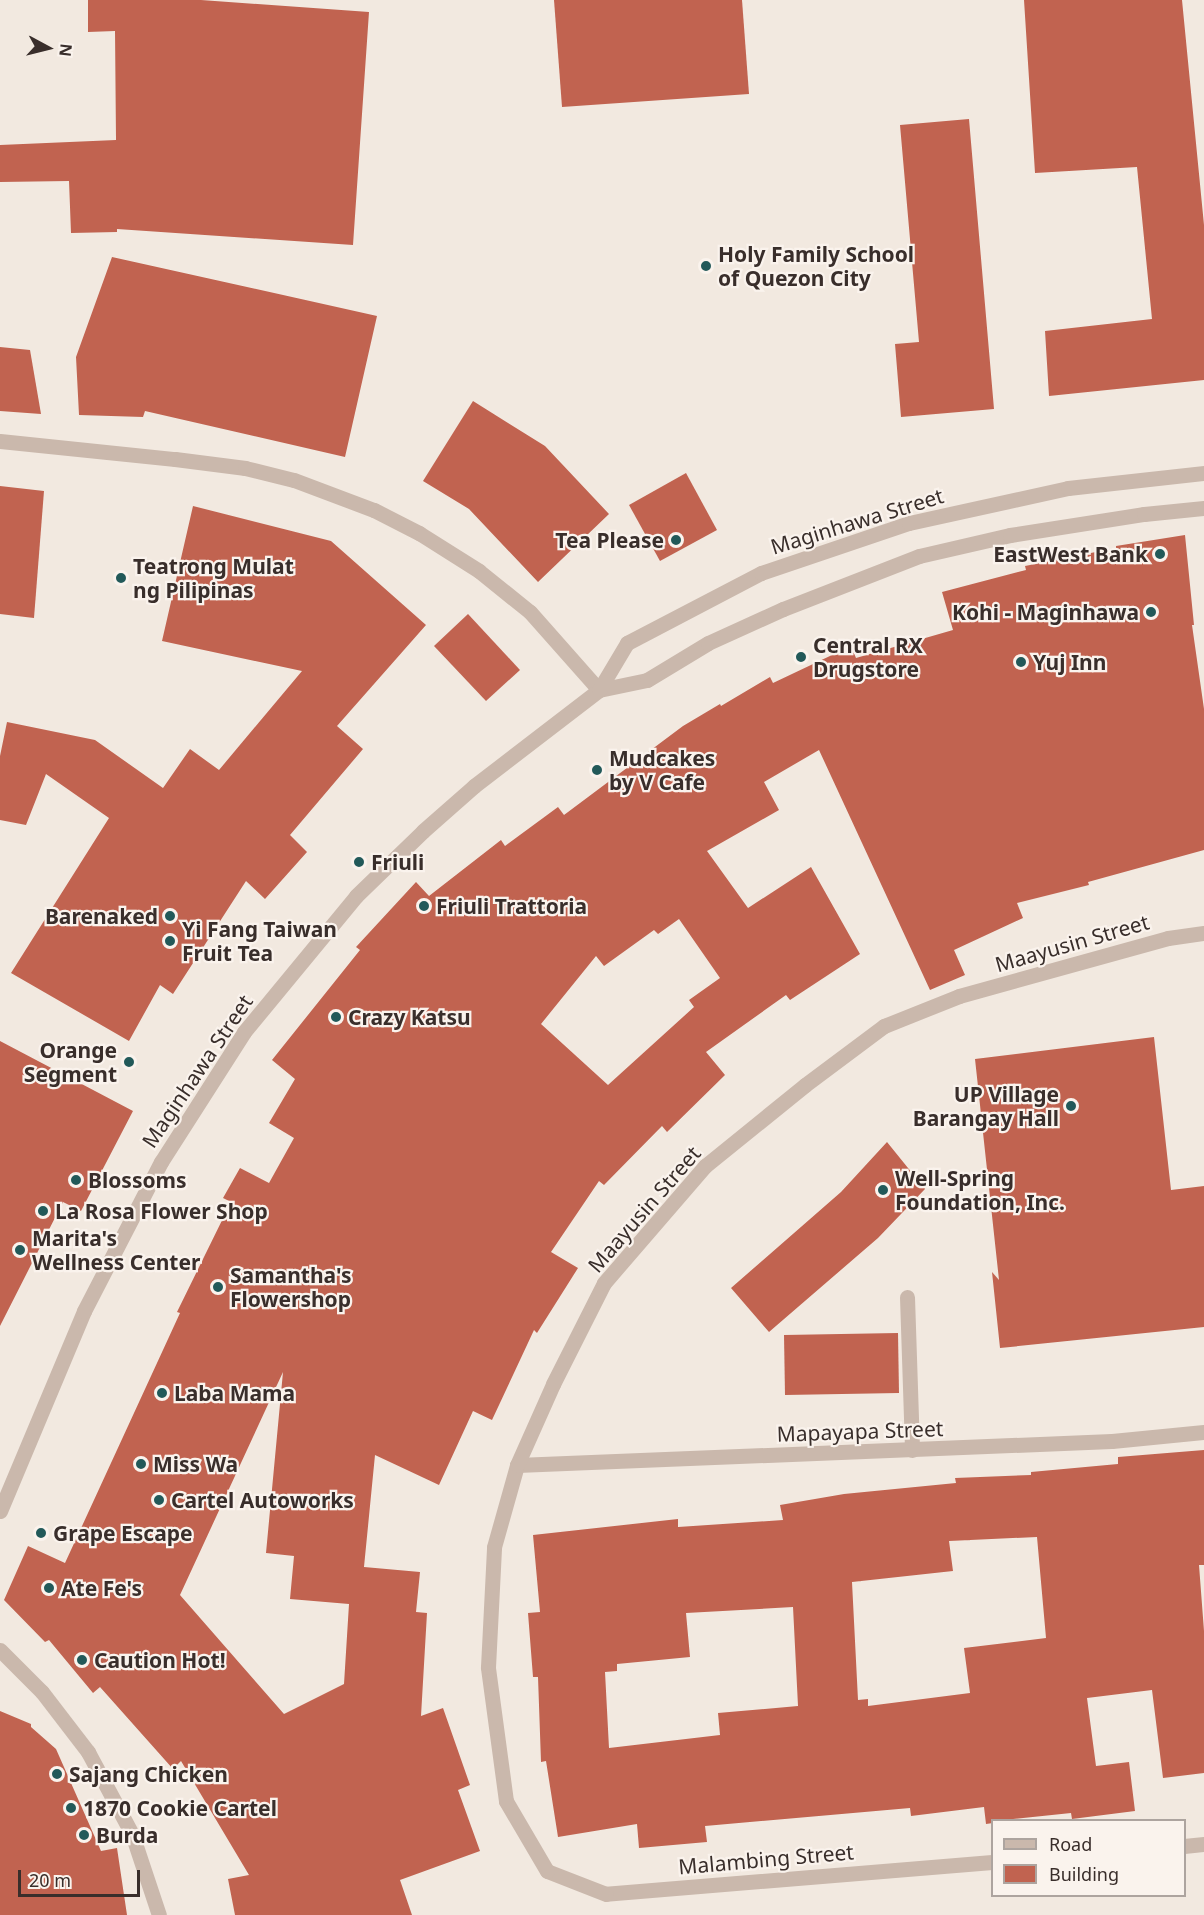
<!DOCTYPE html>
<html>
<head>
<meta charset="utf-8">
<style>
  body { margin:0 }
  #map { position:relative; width:1204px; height:1915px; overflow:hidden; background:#f2e9e0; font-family:"Noto Sans",sans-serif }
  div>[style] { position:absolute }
  .building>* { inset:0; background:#c16350 }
  .service>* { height:15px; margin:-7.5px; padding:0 7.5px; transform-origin:7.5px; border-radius:7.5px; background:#cab8ac }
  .minor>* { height:15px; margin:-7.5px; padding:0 7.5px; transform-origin:7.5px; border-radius:7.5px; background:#cab8ac }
  .tertiary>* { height:15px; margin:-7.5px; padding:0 7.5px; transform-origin:7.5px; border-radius:7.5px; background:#cab8ac }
  .dots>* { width:16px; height:16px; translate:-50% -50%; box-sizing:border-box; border:3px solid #faf3ed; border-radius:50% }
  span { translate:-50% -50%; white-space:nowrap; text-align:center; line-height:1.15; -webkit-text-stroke:4.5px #faf3ed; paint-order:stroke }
  .poi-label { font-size:21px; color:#392e2b; font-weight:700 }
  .left { translate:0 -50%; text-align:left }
  .right { translate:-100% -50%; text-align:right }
  .street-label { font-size:21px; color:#392e2b }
  .legend { position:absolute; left:991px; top:1819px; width:195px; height:78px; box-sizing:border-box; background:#faf3ed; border:2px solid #ada49f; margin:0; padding:8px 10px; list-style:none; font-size:18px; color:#392e2b }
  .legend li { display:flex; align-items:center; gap:12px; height:30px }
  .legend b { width:30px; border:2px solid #ada49f }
  .north { position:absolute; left:18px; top:18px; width:60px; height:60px; -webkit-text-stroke:4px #faf3ed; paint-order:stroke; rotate:97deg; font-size:16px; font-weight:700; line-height:24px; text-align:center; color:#392e2b }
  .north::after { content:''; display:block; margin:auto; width:21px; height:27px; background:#392e2b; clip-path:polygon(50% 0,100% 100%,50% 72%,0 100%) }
  .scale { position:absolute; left:18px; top:1870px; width:122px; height:27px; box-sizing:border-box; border:3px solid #392e2b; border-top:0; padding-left:8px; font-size:18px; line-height:21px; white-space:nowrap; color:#392e2b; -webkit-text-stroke:4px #faf3ed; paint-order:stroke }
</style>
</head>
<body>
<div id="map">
  <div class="building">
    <i style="clip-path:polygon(88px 0,201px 0,369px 12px,353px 245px,117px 229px,117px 232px,71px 233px,69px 181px,0 182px,0 145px,116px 140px,115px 31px,88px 32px)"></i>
    <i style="clip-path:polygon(554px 0,742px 0,749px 94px,562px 107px)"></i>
    <i style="clip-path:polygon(1024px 0,1182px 0,1204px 225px,1204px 380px,1049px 396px,1045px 331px,1152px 319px,1137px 167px,1035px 173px)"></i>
    <i style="clip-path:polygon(969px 119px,994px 409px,901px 417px,895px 344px,919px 342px,900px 125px)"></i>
    <i style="clip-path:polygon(112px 257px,377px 316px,345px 457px,145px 411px,143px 417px,79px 415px,76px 357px)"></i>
    <i style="clip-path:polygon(0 347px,30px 350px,41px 414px,0 411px)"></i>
    <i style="clip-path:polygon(473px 401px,545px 446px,609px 514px,538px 582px,469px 509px,423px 481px)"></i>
    <i style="clip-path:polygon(686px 473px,717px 530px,660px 561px,629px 505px)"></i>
    <i style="clip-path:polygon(0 486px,44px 491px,34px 618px,0 614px)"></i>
    <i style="clip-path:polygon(193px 506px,331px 541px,426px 625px,337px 726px,363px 749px,290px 835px,307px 852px,265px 899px,246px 881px,173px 994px,160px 985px,129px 1041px,11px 973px,109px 818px,46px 774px,26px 825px,0 820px,0 756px,7px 722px,95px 740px,163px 788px,190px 749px,219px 770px,302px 671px,162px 641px)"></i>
    <i style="clip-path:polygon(evenodd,1185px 535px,1194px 625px,1192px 625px,1204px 709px,1204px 850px,1088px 882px,1089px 885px,1017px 903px,1023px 918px,954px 950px,965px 975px,930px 990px,819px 750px,764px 782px,779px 810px,707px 851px,748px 908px,811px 867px,860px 954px,790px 1000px,786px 995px,706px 1052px,725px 1075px,667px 1132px,662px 1126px,604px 1185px,599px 1181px,551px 1252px,578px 1268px,537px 1333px,534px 1330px,492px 1420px,473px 1411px,439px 1485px,375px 1455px,364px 1567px,420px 1572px,416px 1612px,427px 1613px,421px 1716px,443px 1708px,470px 1785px,458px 1790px,480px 1851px,400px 1880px,412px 1915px,235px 1915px,228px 1879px,249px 1875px,181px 1761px,173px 1769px,100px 1687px,93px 1693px,49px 1640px,45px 1642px,4px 1600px,28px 1546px,65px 1563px,180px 1313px,177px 1312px,231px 1202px,223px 1198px,240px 1168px,269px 1183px,294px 1138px,269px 1123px,295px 1079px,272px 1060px,360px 950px,356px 947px,416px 882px,429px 896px,501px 840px,505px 846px,558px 807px,564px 815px,683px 726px,720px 704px,721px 706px,770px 677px,773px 683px,851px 646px,856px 658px,953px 630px,942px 592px,1026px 570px,1025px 566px,1116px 548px,1116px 546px,1185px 535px,679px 919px,720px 978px,689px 1000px,694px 1007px,608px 1085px,541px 1024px,596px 956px,604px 966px,654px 930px,658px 934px,679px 919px,1185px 535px,283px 1372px,266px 1553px,294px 1556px,290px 1599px,349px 1604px,344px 1684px,284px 1714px,180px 1595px,283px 1372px)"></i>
    <i style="clip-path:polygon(468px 614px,520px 670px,486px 701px,434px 646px)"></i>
    <i style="clip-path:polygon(1154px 1037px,1171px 1190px,1204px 1186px,1204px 1327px,1000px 1348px,992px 1272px,999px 1280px,975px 1059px)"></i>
    <i style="clip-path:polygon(0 1041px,133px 1111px,81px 1211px,63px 1202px,0 1326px)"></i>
    <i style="clip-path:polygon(887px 1142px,925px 1189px,878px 1238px,769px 1332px,731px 1288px,841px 1192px)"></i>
    <i style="clip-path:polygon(898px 1333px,899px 1393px,785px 1395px,784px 1335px)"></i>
    <i style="clip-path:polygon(evenodd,1204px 1450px,1204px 1565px,1199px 1565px,1204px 1631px,1204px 1773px,1163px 1778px,1152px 1690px,1087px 1698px,1096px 1766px,1129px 1762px,1135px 1811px,1072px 1819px,1071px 1813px,993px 1821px,993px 1823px,986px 1824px,984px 1807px,911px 1816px,910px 1808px,705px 1826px,707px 1842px,639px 1848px,637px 1824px,558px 1837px,546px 1761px,541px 1762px,538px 1677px,533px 1677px,528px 1613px,540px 1612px,533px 1535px,678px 1519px,678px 1527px,783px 1520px,780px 1505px,844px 1494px,956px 1483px,955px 1478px,1031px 1475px,1031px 1472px,1118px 1464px,1118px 1457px,1204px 1450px,1037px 1537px,1046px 1638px,964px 1648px,970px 1693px,868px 1706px,868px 1699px,858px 1700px,852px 1582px,953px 1571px,949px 1541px,1037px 1537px,1204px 1450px,793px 1607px,798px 1706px,718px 1713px,720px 1735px,609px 1748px,605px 1672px,617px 1671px,617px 1664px,690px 1657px,686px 1613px,793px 1607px)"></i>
    <i style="clip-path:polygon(0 1711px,31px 1724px,31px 1727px,56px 1749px,101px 1851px,117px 1848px,127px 1915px,0 1915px)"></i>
  </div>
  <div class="service">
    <i style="left:907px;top:1297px;width:153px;rotate:88.1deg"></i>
  </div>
  <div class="minor">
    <i style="left:517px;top:1465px;width:595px;rotate:-2.31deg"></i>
    <i style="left:1112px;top:1441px;width:92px;rotate:-5.6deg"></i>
    <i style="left:1184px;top:1846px;width:20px;rotate:-6deg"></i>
    <i style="left:992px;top:1862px;width:387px;rotate:175.3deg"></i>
    <i style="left:606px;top:1894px;width:63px;rotate:-158.7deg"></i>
    <i style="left:547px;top:1871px;width:81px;rotate:-120.4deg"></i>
    <i style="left:506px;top:1801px;width:135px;rotate:-97.7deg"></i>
    <i style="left:488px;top:1667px;width:120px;rotate:-87.1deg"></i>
    <i style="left:494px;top:1547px;width:85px;rotate:-74.3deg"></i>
    <i style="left:517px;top:1465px;width:89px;rotate:-66deg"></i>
    <i style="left:553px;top:1384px;width:113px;rotate:-63.2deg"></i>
    <i style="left:604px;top:1283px;width:155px;rotate:-49.2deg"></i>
    <i style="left:705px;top:1166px;width:129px;rotate:-39deg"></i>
    <i style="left:805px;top:1085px;width:99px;rotate:-36.8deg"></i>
    <i style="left:884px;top:1026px;width:81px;rotate:-21.8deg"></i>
    <i style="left:959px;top:996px;width:217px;rotate:-15.5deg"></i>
    <i style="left:1168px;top:938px;width:36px;rotate:-8deg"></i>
  </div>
  <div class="tertiary">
    <i style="left:0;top:441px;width:176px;rotate:5.9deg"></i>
    <i style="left:175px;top:459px;width:71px;rotate:7.3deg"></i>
    <i style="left:245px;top:468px;width:50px;rotate:13.8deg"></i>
    <i style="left:294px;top:480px;width:85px;rotate:20.6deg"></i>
    <i style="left:374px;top:510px;width:51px;rotate:27.1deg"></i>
    <i style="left:419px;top:533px;width:71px;rotate:32.3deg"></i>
    <i style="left:479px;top:571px;width:65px;rotate:38.8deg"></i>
    <i style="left:530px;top:612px;width:104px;rotate:48.5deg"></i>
    <i style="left:599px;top:690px;width:49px;rotate:-11.8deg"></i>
    <i style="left:647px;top:680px;width:71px;rotate:-31.2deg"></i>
    <i style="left:708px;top:643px;width:82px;rotate:-24.4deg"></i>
    <i style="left:783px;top:609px;width:146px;rotate:-21.3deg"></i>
    <i style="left:919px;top:556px;width:93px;rotate:-13deg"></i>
    <i style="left:1010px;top:535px;width:136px;rotate:-8.9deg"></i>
    <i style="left:1144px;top:514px;width:60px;rotate:-5.7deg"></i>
    <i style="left:0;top:1511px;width:217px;rotate:-67.2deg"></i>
    <i style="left:84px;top:1311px;width:168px;rotate:-62.7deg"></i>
    <i style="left:161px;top:1162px;width:154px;rotate:-57.4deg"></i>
    <i style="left:244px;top:1032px;width:176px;rotate:-50.5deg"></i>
    <i style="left:356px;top:896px;width:93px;rotate:-44.1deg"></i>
    <i style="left:423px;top:831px;width:68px;rotate:-41.4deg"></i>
    <i style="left:474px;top:786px;width:158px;rotate:-37.5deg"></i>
    <i style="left:599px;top:690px;width:55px;rotate:-59.2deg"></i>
    <i style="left:627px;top:643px;width:151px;rotate:-27.6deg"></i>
    <i style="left:761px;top:573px;width:156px;rotate:-18.7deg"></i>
    <i style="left:909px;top:523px;width:163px;rotate:-12.4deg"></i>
    <i style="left:1068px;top:488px;width:137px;rotate:-6.3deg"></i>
    <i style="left:0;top:1650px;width:59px;rotate:45deg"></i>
    <i style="left:42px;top:1692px;width:76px;rotate:52.5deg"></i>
    <i style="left:88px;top:1752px;width:93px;rotate:61.8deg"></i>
    <i style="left:132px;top:1834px;width:85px;rotate:71.6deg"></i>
  </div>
  <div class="dots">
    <i style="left:706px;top:266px;background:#225959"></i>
    <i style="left:676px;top:540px;background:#225959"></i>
    <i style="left:1160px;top:554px;background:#225959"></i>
    <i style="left:121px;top:578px;background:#225959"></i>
    <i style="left:1151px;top:612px;background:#225959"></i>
    <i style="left:801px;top:657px;background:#225959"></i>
    <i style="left:1021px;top:662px;background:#225959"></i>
    <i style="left:597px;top:770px;background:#225959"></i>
    <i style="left:359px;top:862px;background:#225959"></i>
    <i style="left:424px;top:906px;background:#225959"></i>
    <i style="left:170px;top:916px;background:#225959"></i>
    <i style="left:170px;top:941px;background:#225959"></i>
    <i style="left:336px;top:1017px;background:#225959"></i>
    <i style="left:129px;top:1062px;background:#225959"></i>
    <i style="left:1071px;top:1106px;background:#225959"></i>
    <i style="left:76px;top:1180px;background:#225959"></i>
    <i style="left:883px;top:1190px;background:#225959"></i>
    <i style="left:43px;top:1211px;background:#225959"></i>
    <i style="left:20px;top:1250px;background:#225959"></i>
    <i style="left:218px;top:1287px;background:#225959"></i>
    <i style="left:162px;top:1393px;background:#225959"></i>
    <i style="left:141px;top:1464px;background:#225959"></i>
    <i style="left:159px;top:1500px;background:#225959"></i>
    <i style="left:41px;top:1533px;background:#225959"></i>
    <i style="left:49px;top:1588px;background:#225959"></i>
    <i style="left:82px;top:1660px;background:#225959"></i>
    <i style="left:57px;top:1774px;background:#225959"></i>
    <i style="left:71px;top:1808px;background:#225959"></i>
    <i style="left:84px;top:1835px;background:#225959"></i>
  </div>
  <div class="poi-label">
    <span class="left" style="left:718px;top:266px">Holy Family School<br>of Quezon City</span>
    <span class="right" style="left:664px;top:540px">Tea Please</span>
    <span class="right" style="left:1148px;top:554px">EastWest Bank</span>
    <span class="left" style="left:133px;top:578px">Teatrong Mulat<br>ng Pilipinas</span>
    <span class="right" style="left:1139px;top:612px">Kohi - Maginhawa</span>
    <span class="left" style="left:813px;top:657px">Central RX<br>Drugstore</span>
    <span class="left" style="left:1033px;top:662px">Yuj Inn</span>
    <span class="left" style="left:609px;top:770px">Mudcakes<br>by V Cafe</span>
    <span class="left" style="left:371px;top:862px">Friuli</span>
    <span class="left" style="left:436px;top:906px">Friuli Trattoria</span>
    <span class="right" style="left:158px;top:916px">Barenaked</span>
    <span class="left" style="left:182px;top:941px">Yi Fang Taiwan<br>Fruit Tea</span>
    <span class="left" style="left:348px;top:1017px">Crazy Katsu</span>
    <span class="right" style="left:117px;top:1062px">Orange<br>Segment</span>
    <span class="right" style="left:1059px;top:1106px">UP Village<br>Barangay Hall</span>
    <span class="left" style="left:895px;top:1190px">Well-Spring<br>Foundation, Inc.</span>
    <span class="left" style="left:88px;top:1180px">Blossoms</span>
    <span class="left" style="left:55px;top:1211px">La Rosa Flower Shop</span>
    <span class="left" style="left:32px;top:1250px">Marita's<br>Wellness Center</span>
    <span class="left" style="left:230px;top:1287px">Samantha's<br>Flowershop</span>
    <span class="left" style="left:174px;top:1393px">Laba Mama</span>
    <span class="left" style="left:153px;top:1464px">Miss Wa</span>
    <span class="left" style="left:171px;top:1500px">Cartel Autoworks</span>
    <span class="left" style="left:53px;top:1533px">Grape Escape</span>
    <span class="left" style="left:61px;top:1588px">Ate Fe's</span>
    <span class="left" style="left:94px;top:1660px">Caution Hot!</span>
    <span class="left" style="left:69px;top:1774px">Sajang Chicken</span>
    <span class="left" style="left:83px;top:1808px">1870 Cookie Cartel</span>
    <span class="left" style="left:96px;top:1835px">Burda</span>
  </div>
  <div class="street-label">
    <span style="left:857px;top:521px;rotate:-17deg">Maginhawa Street</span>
    <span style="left:1072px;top:943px;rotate:-16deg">Maayusin Street</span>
    <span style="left:197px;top:1071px;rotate:-56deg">Maginhawa Street</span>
    <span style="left:644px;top:1209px;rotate:-49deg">Maayusin Street</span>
    <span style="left:860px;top:1431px;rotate:-2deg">Mapayapa Street</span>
    <span style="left:766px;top:1859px;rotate:-5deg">Malambing Street</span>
  </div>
  <ul class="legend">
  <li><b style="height:8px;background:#cab8ac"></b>Road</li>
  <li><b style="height:16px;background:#c16350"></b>Building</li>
  </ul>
  <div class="north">N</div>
  <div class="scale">20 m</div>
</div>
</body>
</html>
